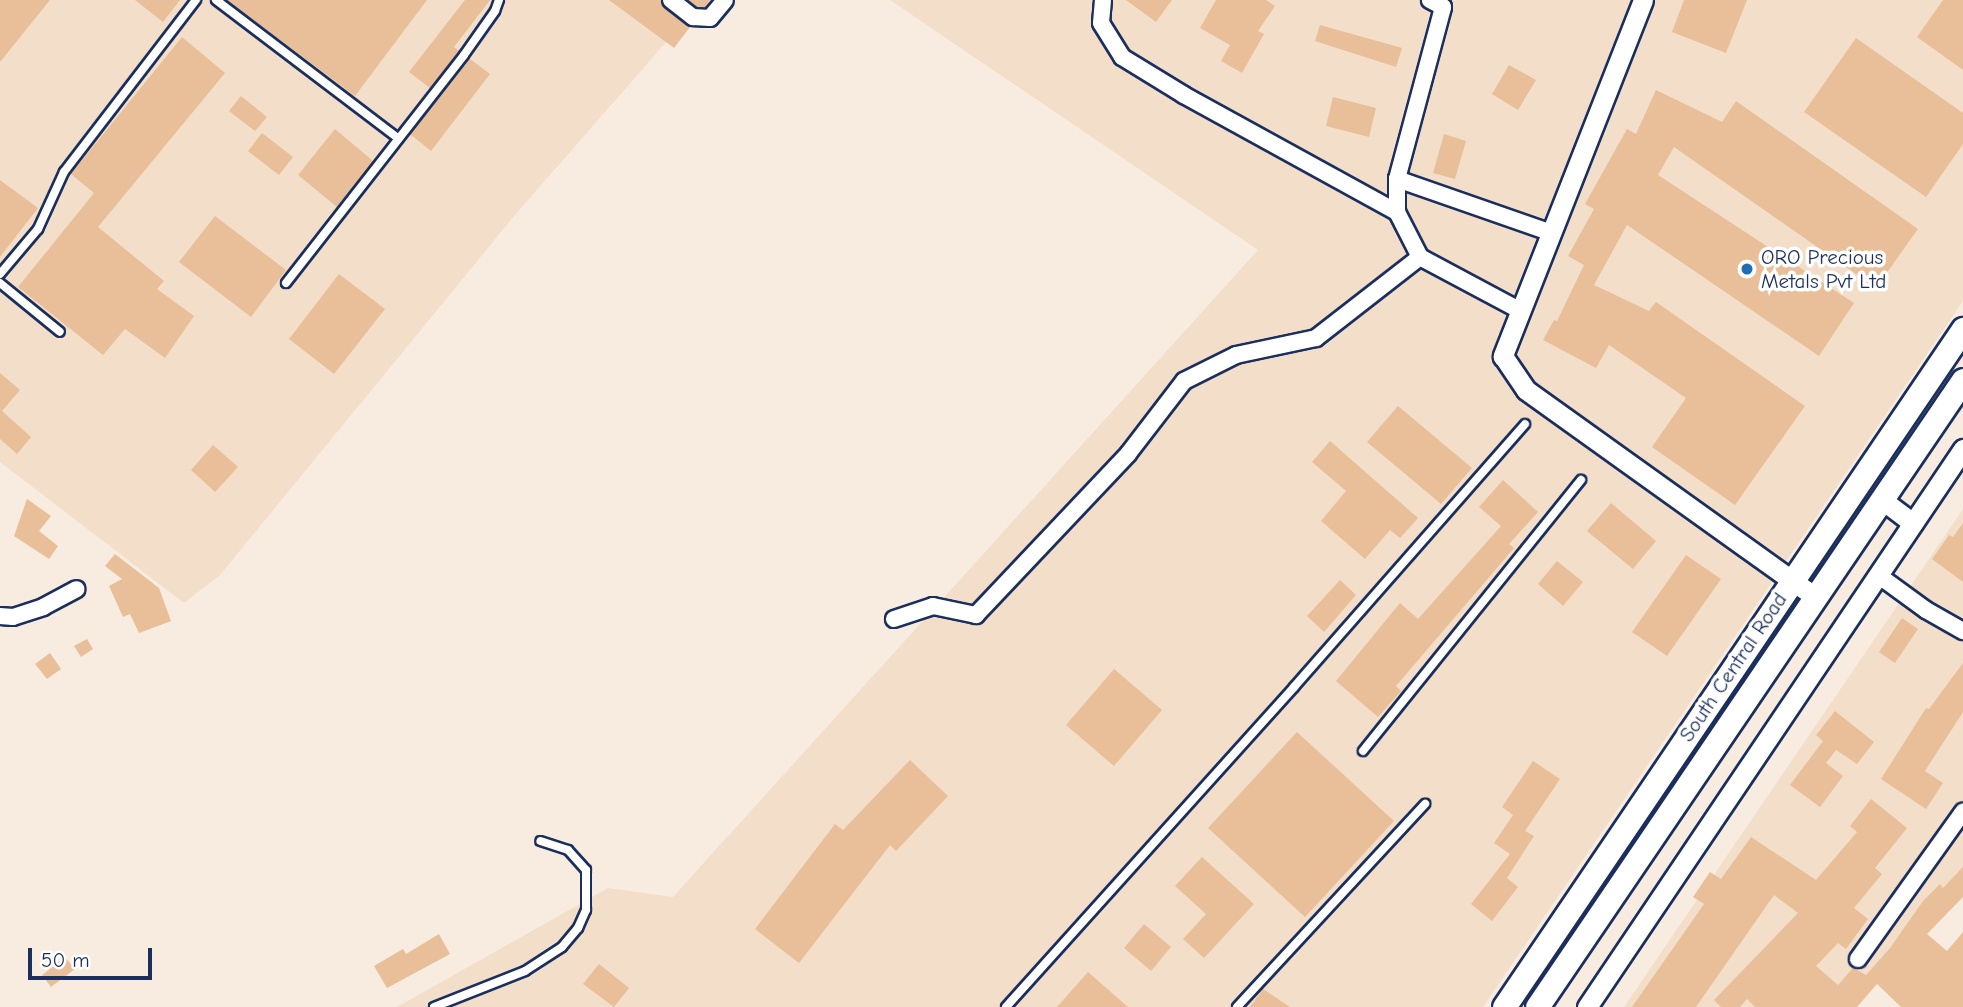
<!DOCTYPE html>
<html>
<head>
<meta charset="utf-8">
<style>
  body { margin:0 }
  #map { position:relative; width:1963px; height:1007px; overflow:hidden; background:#f8ece0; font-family:"Comic Neue",sans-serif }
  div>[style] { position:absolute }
  .built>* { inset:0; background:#f3deca }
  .building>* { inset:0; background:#e8bf98 }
  .roads { filter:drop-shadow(2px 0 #1b2f5e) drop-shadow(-2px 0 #1b2f5e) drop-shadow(0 2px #1b2f5e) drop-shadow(0 -2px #1b2f5e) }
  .service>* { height:8px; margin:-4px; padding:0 4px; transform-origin:4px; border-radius:4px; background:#fff }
  .minor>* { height:16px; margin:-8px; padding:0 8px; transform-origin:8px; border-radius:8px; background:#fff }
  .tertiary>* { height:19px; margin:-9.5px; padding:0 9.5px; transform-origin:9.5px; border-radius:9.5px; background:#fff }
  .secondary>* { height:23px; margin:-11.5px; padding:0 11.5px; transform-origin:11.5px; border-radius:11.5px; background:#fff }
  .dots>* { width:19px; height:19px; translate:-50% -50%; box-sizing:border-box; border:4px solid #fff; border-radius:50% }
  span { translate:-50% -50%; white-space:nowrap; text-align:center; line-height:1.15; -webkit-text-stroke:7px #fff; paint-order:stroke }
  .poi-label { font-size:21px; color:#1b2f5e }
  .left { translate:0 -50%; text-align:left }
  .street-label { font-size:21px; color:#1b2f5e }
  .scale { position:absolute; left:28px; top:948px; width:124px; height:32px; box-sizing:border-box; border:4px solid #1b2f5e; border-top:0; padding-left:9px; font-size:21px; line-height:24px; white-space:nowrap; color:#1b2f5e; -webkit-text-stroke:5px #fff; paint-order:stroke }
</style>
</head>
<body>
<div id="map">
  <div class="built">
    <i style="clip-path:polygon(0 0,635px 0,676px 31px,515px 215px,220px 575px,184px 603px,0 462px)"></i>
    <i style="clip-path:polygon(890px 0,1963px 0,1963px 301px,1483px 1007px,397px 1007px,608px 888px,673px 897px,1258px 250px)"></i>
    <i style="clip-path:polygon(1963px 509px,1963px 895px,1837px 1007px,1624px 1007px)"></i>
  </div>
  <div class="building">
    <i style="clip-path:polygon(0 0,50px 0,0 62px)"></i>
    <i style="clip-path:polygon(135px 0,180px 0,163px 22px)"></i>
    <i style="clip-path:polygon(227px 0,427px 0,355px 96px)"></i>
    <i style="clip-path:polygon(465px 0,490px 0,454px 47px,459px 51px,430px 88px,409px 72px)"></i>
    <i style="clip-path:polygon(609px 0,661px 0,665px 8px,690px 27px,674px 48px)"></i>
    <i style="clip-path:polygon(688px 0,710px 0,705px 7px,697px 7px)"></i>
    <i style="clip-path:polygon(1126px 0,1172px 0,1156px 22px)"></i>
    <i style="clip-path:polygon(1216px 0,1266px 0,1275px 6px,1258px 31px,1264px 34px,1242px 73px,1221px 61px,1230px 45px,1200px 28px)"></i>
    <i style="clip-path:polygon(1684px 0,1747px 0,1726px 53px,1672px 32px)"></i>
    <i style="clip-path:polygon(1943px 0,1963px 0,1963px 70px,1917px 37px)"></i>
    <i style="clip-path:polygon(1320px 25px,1402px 48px,1396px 67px,1315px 41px)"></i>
    <i style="clip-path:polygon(182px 37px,225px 73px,98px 227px,164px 281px,157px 289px,194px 316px,165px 358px,125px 329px,103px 355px,18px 287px,94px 193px,71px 174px)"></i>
    <i style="clip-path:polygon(1856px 38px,1963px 113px,1963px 144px,1926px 197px,1804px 112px)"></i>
    <i style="clip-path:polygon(470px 59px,490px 74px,431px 151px,410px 134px)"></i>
    <i style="clip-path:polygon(1509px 65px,1536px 80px,1518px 110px,1492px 94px)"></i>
    <i style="clip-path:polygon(1656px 90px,1722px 122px,1736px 101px,1918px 229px,1876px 288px,1674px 147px,1658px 175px,1854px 303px,1819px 356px,1627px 225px,1594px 285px,1649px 311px,1656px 302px,1805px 406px,1735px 505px,1652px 447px,1686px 398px,1609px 345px,1596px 368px,1543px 340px,1554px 320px,1557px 321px,1584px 265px,1568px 256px,1594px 209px,1585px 204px,1627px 129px,1636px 134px)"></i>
    <i style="clip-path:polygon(241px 96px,267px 117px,255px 131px,229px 111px)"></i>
    <i style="clip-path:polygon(1333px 97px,1376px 108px,1369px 137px,1326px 126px)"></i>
    <i style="clip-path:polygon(335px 129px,373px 161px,337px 207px,298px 175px)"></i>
    <i style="clip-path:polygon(262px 133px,293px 157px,279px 175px,248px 151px)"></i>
    <i style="clip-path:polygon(1444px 134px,1466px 141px,1455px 179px,1433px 173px)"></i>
    <i style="clip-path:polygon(0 180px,38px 208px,0 257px)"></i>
    <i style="clip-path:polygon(215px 216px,286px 270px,251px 317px,179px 262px)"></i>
    <i style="clip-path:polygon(339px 274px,385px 309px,334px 374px,289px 339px)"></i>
    <i style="clip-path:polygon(0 373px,20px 390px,2px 411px,31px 437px,17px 454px,0 439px)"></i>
    <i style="clip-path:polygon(1398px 406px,1472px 468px,1441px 504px,1367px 442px)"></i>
    <i style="clip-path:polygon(1330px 441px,1418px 518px,1400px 538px,1390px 530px,1365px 559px,1321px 521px,1346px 491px,1312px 462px)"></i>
    <i style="clip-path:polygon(213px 445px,238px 467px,215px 492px,191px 470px)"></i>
    <i style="clip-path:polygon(1503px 480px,1538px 512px,1509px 544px,1514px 548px,1396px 686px,1401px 691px,1378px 717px,1336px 681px,1400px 603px,1418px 619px,1501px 526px,1479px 507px)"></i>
    <i style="clip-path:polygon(27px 499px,51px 516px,39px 531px,58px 546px,49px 559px,14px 536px)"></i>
    <i style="clip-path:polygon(1611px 503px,1656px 541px,1633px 569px,1587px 531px)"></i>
    <i style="clip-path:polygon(1963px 523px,1963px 582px,1932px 559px,1949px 535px,1953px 537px)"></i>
    <i style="clip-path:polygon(115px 554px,159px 588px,171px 621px,139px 633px,130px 614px,123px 617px,109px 586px,122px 579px,105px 566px)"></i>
    <i style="clip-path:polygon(1686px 555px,1721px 579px,1667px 656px,1632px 632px)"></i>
    <i style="clip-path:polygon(1557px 561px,1583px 582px,1563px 606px,1538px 584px)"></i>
    <i style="clip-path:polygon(1340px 580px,1356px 595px,1324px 632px,1307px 616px)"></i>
    <i style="clip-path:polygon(1902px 618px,1918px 629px,1895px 663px,1879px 652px)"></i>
    <i style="clip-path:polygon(87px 639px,93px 649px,81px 657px,74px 646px)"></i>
    <i style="clip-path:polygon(50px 653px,61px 669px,47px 679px,35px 664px)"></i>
    <i style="clip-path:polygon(1963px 663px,1963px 712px,1925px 771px,1943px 783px,1926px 809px,1881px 779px,1926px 708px,1929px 709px)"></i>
    <i style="clip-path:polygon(1114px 669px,1162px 710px,1114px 766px,1066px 725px)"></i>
    <i style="clip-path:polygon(1835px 711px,1874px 742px,1857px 764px,1836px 750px,1826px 763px,1843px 776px,1820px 807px,1790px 785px,1823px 741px,1816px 735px)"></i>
    <i style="clip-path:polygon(1297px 732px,1394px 821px,1305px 917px,1208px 828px)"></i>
    <i style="clip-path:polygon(910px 760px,948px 796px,896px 851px,890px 845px,799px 963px,755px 929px,835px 824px,843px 830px)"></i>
    <i style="clip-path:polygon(1533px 761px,1560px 779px,1525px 831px,1534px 836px,1507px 878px,1518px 887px,1492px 921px,1471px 904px,1510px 854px,1494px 843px,1513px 815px,1502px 807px)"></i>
    <i style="clip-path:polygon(1871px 799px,1907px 828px,1875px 868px,1882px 874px,1854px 908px,1868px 919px,1846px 949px,1838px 943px,1816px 966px,1838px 985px,1853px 968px,1866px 975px,1890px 948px,1923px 901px,1940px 884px,1943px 888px,1963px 867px,1963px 897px,1927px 934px,1947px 951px,1963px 932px,1963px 1007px,1901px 1007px,1877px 984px,1857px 1007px,1755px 1007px,1747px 999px,1740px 1007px,1721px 1007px,1714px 1000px,1798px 913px,1774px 895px,1696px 1007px,1632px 1007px,1704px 904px,1693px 897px,1710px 872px,1721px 879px,1751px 837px,1816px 880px,1857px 832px,1850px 826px)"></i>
    <i style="clip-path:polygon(1202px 857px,1254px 904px,1204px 958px,1183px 939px,1206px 914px,1175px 886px)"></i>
    <i style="clip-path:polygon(1144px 924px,1171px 947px,1151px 971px,1124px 948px)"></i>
    <i style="clip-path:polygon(439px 934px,450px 954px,387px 988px,374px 966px,403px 949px,406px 954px)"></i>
    <i style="clip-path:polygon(65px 957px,75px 969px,51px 987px,42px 975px)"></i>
    <i style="clip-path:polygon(599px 964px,629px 988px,614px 1007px,583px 984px)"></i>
    <i style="clip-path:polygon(1088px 972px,1128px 1007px,1057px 1007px)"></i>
    <i style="clip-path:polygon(1263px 989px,1290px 1007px,1250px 1007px)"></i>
  </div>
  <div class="roads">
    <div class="service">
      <i style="left:216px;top:0;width:228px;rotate:37.2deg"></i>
      <i style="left:0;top:274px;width:59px;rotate:-49.8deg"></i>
      <i style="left:38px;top:229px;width:63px;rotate:-65.5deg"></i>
      <i style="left:64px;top:172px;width:217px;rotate:-52.5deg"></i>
      <i style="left:0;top:283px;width:77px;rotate:39.2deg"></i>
      <i style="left:286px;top:283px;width:289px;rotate:-52deg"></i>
      <i style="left:464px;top:55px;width:54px;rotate:-54.8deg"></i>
      <i style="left:495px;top:11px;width:12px;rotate:-70deg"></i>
      <i style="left:1363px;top:751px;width:348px;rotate:-51.2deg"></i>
      <i style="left:434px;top:1007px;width:98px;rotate:-21.6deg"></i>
      <i style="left:525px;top:971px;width:44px;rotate:-33deg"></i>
      <i style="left:562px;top:947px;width:25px;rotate:-50deg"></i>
      <i style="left:578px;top:928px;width:20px;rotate:-66deg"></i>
      <i style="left:586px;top:910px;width:40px;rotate:-90deg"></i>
      <i style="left:586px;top:870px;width:27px;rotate:-132deg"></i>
      <i style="left:568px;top:850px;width:29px;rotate:-162deg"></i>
      <i style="left:1006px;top:1007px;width:431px;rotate:-48deg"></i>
      <i style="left:1294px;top:687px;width:350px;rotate:-48.7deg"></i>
      <i style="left:1237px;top:1007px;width:277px;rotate:-47.2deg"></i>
    </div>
    <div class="minor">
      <i style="left:671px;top:0;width:28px;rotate:38deg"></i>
      <i style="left:693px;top:17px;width:17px;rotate:3deg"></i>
      <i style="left:710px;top:18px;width:23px;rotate:-50deg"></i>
      <i style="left:1103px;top:0;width:23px;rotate:95deg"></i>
      <i style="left:1101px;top:23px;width:40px;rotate:58deg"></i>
      <i style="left:1122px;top:57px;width:73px;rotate:31.5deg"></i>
      <i style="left:1184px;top:95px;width:243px;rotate:28.8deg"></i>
      <i style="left:1397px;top:179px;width:178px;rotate:-75deg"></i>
      <i style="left:1443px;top:7px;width:15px;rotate:-152deg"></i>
      <i style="left:1521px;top:311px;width:115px;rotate:-151.9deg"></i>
      <i style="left:1420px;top:257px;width:51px;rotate:-117.1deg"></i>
      <i style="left:1397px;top:212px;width:33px;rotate:-90deg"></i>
      <i style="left:1397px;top:179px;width:164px;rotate:19.2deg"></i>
      <i style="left:1878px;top:575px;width:59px;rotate:36.1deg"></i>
      <i style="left:1926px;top:610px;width:43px;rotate:29.6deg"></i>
      <i style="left:0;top:616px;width:13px;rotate:4deg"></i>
      <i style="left:13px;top:617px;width:32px;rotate:-18deg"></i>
      <i style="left:43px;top:607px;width:38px;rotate:-28deg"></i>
      <i style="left:894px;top:619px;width:41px;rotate:-18.4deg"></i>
      <i style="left:933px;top:606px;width:44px;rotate:11.8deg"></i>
      <i style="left:976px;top:615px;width:221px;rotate:-46.6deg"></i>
      <i style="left:1128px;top:454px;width:92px;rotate:-52.5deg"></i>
      <i style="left:1184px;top:381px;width:58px;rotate:-26.6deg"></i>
      <i style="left:1236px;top:355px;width:82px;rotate:-12deg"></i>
      <i style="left:1316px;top:338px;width:132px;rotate:-37.9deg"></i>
      <i style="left:1858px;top:959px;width:181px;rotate:-54.5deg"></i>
    </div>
    <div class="tertiary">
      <i style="left:1643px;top:0;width:383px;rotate:111.5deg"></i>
      <i style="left:1503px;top:356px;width:41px;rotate:55.9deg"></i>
      <i style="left:1526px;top:390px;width:354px;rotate:35.6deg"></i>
      <i style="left:1881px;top:499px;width:40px;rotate:37deg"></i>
      <i style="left:1587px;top:1007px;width:673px;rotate:-56.03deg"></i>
    </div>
    <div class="secondary">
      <i style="left:1504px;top:1007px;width:819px;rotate:-55.9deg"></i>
      <i style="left:1537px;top:1007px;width:758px;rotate:-55.81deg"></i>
    </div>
  </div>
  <div class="dots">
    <i style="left:1747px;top:269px;background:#1f6fb2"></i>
  </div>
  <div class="poi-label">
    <span class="left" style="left:1761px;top:269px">ORO Precious<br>Metals Pvt Ltd</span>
  </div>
  <div class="street-label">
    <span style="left:1733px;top:667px;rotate:-56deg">South Central Road</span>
  </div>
  <div class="scale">50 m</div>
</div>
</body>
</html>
